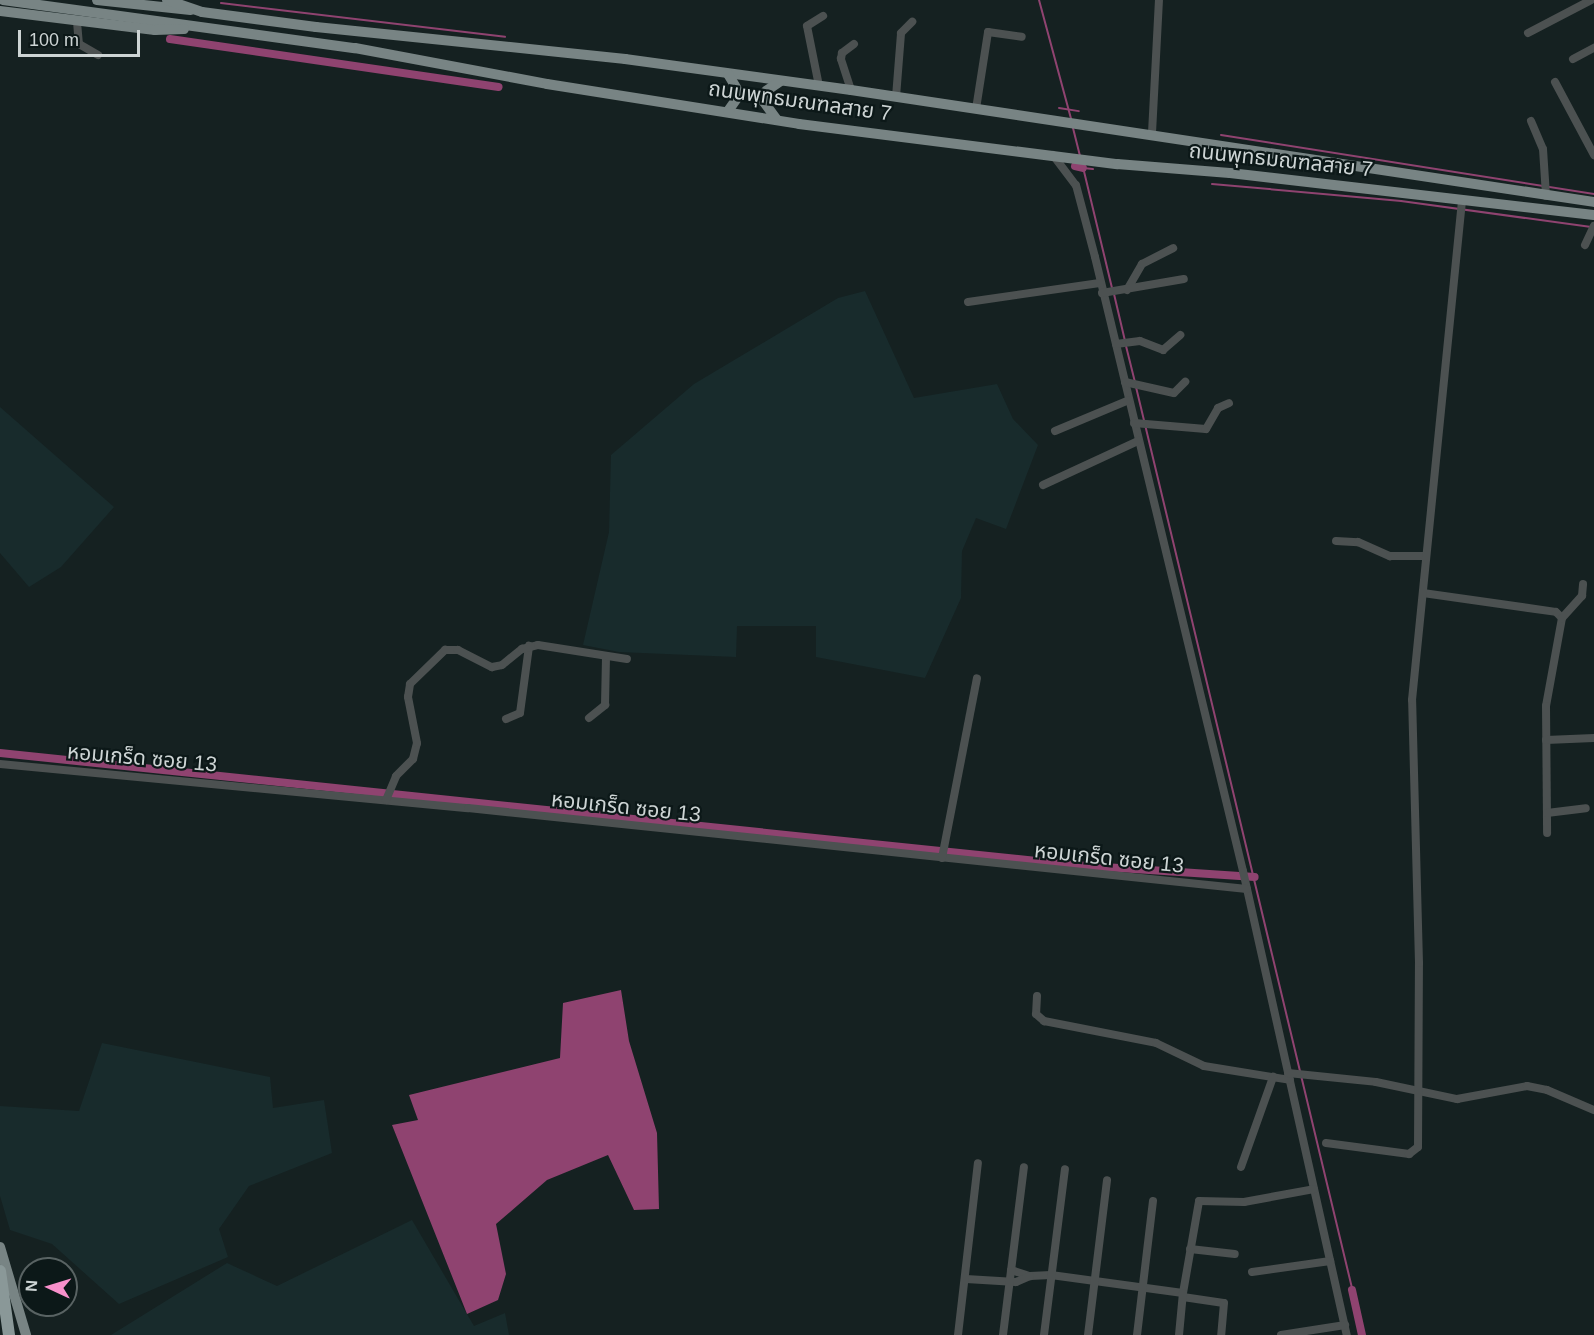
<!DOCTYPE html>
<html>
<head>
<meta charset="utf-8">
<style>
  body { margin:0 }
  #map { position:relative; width:1594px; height:1335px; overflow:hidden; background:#152121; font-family:Arial,"Noto Sans Thai",sans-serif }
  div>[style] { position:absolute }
  .built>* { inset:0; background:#182b2c }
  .water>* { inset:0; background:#8f4370 }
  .stream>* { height:2px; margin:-1px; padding:0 1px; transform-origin:1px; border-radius:1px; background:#8f4370 }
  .canal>* { height:8px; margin:-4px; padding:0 4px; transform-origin:4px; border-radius:4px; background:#8f4370 }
  .minor>* { height:8px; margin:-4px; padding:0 4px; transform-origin:4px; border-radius:4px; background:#4c5151 }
  .major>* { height:10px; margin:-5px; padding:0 5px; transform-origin:5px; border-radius:5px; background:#788484 }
  .highway>* { height:12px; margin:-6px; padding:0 6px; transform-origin:6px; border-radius:6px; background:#8a9898 }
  span { translate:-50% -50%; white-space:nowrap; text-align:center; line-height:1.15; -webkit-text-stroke:4.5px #0c1818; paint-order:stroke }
  .street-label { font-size:21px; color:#cdd4d4 }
  .north { position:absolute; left:18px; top:1257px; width:60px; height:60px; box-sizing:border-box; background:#0c1818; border:2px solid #596363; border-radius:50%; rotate:274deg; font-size:16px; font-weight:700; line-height:24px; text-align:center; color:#cdd4d4 }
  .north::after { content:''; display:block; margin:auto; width:21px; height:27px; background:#f890cb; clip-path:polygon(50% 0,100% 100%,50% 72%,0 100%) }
  .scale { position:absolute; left:18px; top:30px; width:122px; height:27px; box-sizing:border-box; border:3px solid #cdd4d4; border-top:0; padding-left:8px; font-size:18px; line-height:21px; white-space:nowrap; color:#cdd4d4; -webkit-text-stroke:4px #0c1818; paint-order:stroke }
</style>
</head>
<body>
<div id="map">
  <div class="built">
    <i style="clip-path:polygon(865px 291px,914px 398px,997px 384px,1013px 419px,1038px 445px,1006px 529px,976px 518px,962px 551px,961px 598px,925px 678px,816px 657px,816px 626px,737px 626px,736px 657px,619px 652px,583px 645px,609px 532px,611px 455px,694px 384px,838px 298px)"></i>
    <i style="clip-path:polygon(0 407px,114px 507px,61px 567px,29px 587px,0 553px)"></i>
    <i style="clip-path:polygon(102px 1043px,270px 1077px,273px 1108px,324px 1100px,332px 1153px,249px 1186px,219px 1229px,228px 1257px,119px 1304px,52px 1244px,10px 1230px,0 1196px,0 1106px,79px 1111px)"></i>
    <i style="clip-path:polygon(412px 1220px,474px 1326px,505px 1313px,509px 1335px,111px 1335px,227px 1263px,277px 1286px)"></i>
  </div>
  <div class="water">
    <i style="clip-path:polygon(621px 990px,629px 1041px,657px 1133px,659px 1209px,634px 1210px,608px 1155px,547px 1180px,496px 1224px,506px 1274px,498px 1300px,467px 1314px,392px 1125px,418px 1120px,409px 1095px,560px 1058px,563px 1003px)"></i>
  </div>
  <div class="stream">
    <i style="left:1039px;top:0;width:123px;rotate:74.9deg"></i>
    <i style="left:221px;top:3px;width:286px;rotate:6.8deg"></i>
    <i style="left:1059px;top:108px;width:20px;rotate:9deg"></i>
    <i style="left:1073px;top:128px;width:30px;rotate:76deg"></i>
    <i style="left:1221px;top:135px;width:378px;rotate:9deg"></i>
    <i style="left:1082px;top:163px;width:129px;rotate:76.5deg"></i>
    <i style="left:1083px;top:168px;width:10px;rotate:6deg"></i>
    <i style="left:1212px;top:184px;width:190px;rotate:5.1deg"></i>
    <i style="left:1401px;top:201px;width:192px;rotate:7.8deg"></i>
    <i style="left:1114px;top:294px;width:48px;rotate:76.8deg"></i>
    <i style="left:1126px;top:346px;width:37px;rotate:76deg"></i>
    <i style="left:1136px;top:387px;width:948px;rotate:76.52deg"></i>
  </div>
  <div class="canal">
    <i style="left:170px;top:39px;width:332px;rotate:8.3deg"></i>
    <i style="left:1075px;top:166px;width:8px;rotate:14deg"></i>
    <i style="left:0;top:753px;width:1080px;rotate:5.95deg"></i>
    <i style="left:1074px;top:865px;width:181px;rotate:3.8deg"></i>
    <i style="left:1352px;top:1290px;width:46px;rotate:77.5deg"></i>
  </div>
  <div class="minor">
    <i style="left:77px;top:22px;width:22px;rotate:85deg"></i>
    <i style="left:79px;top:44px;width:22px;rotate:30deg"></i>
    <i style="left:1528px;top:33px;width:71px;rotate:-27.6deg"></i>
    <i style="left:1573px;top:59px;width:24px;rotate:-28deg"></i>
    <i style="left:1555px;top:82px;width:83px;rotate:61.9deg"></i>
    <i style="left:819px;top:86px;width:61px;rotate:-101.3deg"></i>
    <i style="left:807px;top:26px;width:19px;rotate:-32deg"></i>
    <i style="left:851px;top:90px;width:33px;rotate:-108deg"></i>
    <i style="left:841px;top:59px;width:6px;rotate:-81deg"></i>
    <i style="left:842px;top:53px;width:15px;rotate:-37deg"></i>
    <i style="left:896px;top:97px;width:64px;rotate:-85.5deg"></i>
    <i style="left:901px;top:33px;width:16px;rotate:-45deg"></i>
    <i style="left:976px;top:109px;width:78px;rotate:-81.1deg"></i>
    <i style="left:988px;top:32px;width:34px;rotate:8deg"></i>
    <i style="left:1531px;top:121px;width:30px;rotate:67deg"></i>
    <i style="left:1543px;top:149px;width:47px;rotate:86.3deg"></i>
    <i style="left:1152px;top:133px;width:133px;rotate:-87deg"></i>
    <i style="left:1053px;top:155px;width:38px;rotate:53deg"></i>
    <i style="left:1076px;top:185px;width:74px;rotate:75.2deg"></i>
    <i style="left:1095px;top:257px;width:632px;rotate:76.45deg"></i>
    <i style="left:1243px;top:871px;width:476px;rotate:77.4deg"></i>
    <i style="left:1585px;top:245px;width:21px;rotate:-65deg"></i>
    <i style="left:1127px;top:290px;width:30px;rotate:-60deg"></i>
    <i style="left:1142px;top:264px;width:35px;rotate:-27deg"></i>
    <i style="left:1102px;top:293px;width:83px;rotate:-9.7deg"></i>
    <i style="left:968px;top:302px;width:133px;rotate:-8.2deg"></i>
    <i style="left:1116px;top:344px;width:24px;rotate:-7deg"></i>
    <i style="left:1140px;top:341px;width:25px;rotate:21deg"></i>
    <i style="left:1163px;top:350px;width:23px;rotate:-41deg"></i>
    <i style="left:1125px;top:382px;width:50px;rotate:12.7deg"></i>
    <i style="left:1174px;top:393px;width:16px;rotate:-45deg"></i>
    <i style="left:1134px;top:423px;width:72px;rotate:4.8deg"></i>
    <i style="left:1206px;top:429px;width:24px;rotate:-60deg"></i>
    <i style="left:1218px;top:408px;width:12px;rotate:-24deg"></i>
    <i style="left:1055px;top:431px;width:80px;rotate:-22.7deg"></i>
    <i style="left:1043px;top:485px;width:105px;rotate:-24.9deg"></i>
    <i style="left:1336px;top:541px;width:22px;rotate:3deg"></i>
    <i style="left:1358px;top:542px;width:35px;rotate:24deg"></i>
    <i style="left:1390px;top:556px;width:36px"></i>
    <i style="left:1423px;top:593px;width:134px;rotate:8.1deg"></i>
    <i style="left:1556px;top:612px;width:8px;rotate:45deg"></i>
    <i style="left:1562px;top:618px;width:89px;rotate:100.3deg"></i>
    <i style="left:1546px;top:706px;width:127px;rotate:89.5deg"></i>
    <i style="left:1562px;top:618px;width:30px;rotate:-48deg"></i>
    <i style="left:1582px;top:596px;width:12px;rotate:-85deg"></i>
    <i style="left:589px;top:718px;width:21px;rotate:-39deg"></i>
    <i style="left:605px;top:705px;width:49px;rotate:-88.8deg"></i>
    <i style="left:506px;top:719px;width:15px;rotate:-23deg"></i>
    <i style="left:520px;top:713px;width:68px;rotate:-82.3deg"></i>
    <i style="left:1546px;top:740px;width:48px;rotate:-2.4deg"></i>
    <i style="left:0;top:764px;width:470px;rotate:5.4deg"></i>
    <i style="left:468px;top:808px;width:783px;rotate:5.94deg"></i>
    <i style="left:386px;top:800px;width:26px;rotate:-67deg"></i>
    <i style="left:396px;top:776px;width:24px;rotate:-45deg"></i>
    <i style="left:413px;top:759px;width:16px;rotate:-76deg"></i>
    <i style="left:417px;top:743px;width:47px;rotate:-101.1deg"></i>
    <i style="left:408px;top:697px;width:13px;rotate:-81deg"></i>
    <i style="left:410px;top:684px;width:49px;rotate:-44.2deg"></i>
    <i style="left:445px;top:650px;width:13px"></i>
    <i style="left:458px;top:650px;width:38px;rotate:27deg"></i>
    <i style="left:492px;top:667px;width:10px;rotate:-11deg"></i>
    <i style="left:502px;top:665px;width:26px;rotate:-39deg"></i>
    <i style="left:522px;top:649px;width:16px;rotate:-14deg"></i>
    <i style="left:538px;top:645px;width:90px;rotate:8.9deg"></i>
    <i style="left:1547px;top:813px;width:39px;rotate:-7deg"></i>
    <i style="left:942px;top:858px;width:183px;rotate:-79deg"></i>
    <i style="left:1037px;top:996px;width:18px;rotate:93deg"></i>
    <i style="left:1036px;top:1014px;width:11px;rotate:41deg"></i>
    <i style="left:1044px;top:1021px;width:114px;rotate:11.1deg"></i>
    <i style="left:1156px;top:1043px;width:53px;rotate:25.6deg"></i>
    <i style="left:1204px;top:1066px;width:87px;rotate:9.2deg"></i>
    <i style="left:1288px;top:1073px;width:88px;rotate:5.8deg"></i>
    <i style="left:1376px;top:1082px;width:83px;rotate:11.9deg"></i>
    <i style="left:1457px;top:1099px;width:71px;rotate:-10.5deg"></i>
    <i style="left:1527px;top:1086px;width:20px;rotate:11deg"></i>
    <i style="left:1547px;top:1090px;width:51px;rotate:23.1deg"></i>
    <i style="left:1326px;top:1143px;width:84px;rotate:7.5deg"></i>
    <i style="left:1409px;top:1154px;width:11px;rotate:-38deg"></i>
    <i style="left:1418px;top:1147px;width:184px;rotate:-89.7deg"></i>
    <i style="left:1419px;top:963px;width:263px;rotate:-91.5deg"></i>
    <i style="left:1412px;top:700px;width:501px;rotate:-84.28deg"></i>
    <i style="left:1241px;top:1167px;width:96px;rotate:-70.4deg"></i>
    <i style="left:1190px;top:1249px;width:45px;rotate:6.3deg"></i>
    <i style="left:1011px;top:1270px;width:20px;rotate:18deg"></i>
    <i style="left:1030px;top:1276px;width:21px;rotate:-3deg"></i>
    <i style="left:1051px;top:1275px;width:133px;rotate:7.8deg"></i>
    <i style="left:1183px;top:1293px;width:93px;rotate:-80.1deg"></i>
    <i style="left:1199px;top:1201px;width:45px;rotate:1.3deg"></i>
    <i style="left:1244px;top:1202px;width:71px;rotate:-10.5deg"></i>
    <i style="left:1252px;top:1272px;width:79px;rotate:-8deg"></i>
    <i style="left:966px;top:1279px;width:50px;rotate:3.4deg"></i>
    <i style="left:1016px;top:1282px;width:15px;rotate:-23deg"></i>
    <i style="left:1183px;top:1297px;width:41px;rotate:8.3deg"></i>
    <i style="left:1224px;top:1303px;width:32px;rotate:95deg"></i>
    <i style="left:958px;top:1335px;width:173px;rotate:-83.4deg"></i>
    <i style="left:1003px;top:1335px;width:169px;rotate:-82.9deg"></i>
    <i style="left:1044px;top:1335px;width:167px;rotate:-82.8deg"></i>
    <i style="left:1088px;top:1335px;width:156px;rotate:-83deg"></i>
    <i style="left:1137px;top:1335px;width:135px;rotate:-83.2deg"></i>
    <i style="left:1179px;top:1335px;width:42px;rotate:-84.6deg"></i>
    <i style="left:1281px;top:1335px;width:65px;rotate:-8.9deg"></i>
  </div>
  <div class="major">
    <i style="left:3px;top:0;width:355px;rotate:7.8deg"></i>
    <i style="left:355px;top:48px;width:195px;rotate:10.6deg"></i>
    <i style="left:547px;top:84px;width:255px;rotate:9deg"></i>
    <i style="left:799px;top:124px;width:321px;rotate:7.2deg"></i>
    <i style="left:1117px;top:164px;width:113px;rotate:4.6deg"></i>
    <i style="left:1230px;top:173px;width:366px;rotate:6.6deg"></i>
    <i style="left:97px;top:0;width:94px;rotate:6.1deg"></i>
    <i style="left:167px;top:0;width:37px;rotate:19deg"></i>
    <i style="left:202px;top:12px;width:115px;rotate:7.5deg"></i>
    <i style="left:316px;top:27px;width:311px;rotate:5.9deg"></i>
    <i style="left:625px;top:59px;width:228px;rotate:7.8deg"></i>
    <i style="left:851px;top:90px;width:751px;rotate:8.57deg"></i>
    <i style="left:0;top:11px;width:156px;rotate:7deg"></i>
    <i style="left:155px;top:30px;width:29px;rotate:-2deg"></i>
    <i style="left:728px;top:74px;width:23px;rotate:59deg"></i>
    <i style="left:740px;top:94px;width:21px;rotate:125deg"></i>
    <i style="left:777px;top:120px;width:24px;rotate:-126deg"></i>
    <i style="left:763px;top:101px;width:10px;rotate:-73deg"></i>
    <i style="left:766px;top:91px;width:18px;rotate:-34deg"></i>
    <i style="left:0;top:1247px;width:92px;rotate:73.5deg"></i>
  </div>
  <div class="highway">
    <i style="left:0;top:1271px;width:65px;rotate:82deg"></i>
  </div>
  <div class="street-label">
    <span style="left:800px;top:101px;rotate:8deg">ถนนพุทธมณฑลสาย 7</span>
    <span style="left:1281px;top:160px;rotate:6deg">ถนนพุทธมณฑลสาย 7</span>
    <span style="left:142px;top:758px;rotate:5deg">หอมเกร็ด ซอย 13</span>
    <span style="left:626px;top:807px;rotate:6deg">หอมเกร็ด ซอย 13</span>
    <span style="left:1109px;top:858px;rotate:6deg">หอมเกร็ด ซอย 13</span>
  </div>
  <div class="north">N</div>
  <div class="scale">100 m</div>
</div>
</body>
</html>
